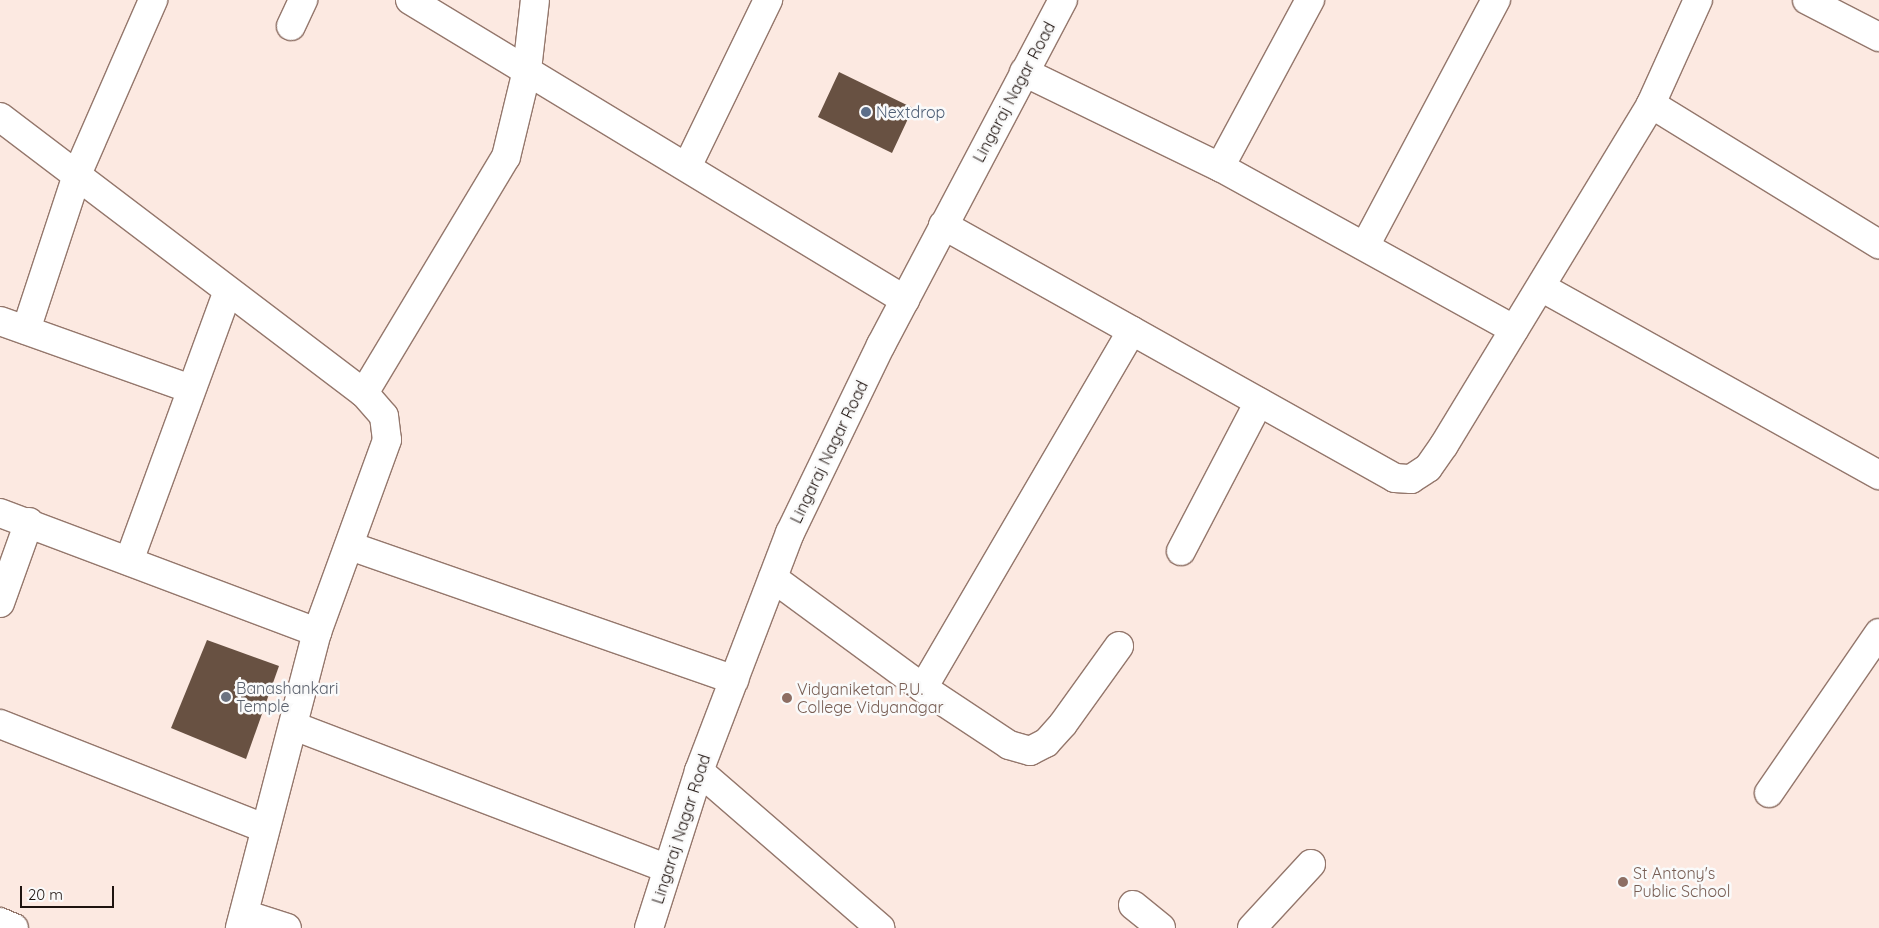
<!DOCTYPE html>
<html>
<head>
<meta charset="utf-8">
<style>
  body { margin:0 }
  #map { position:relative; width:1879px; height:928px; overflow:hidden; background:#fce9e1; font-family:Quicksand,sans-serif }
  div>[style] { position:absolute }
  .building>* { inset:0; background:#685142 }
  .roads { filter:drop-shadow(1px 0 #94776c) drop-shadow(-1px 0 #94776c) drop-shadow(0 1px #94776c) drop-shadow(0 -1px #94776c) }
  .minor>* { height:28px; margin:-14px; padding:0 14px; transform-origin:14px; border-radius:14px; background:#fff }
  .dots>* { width:14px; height:14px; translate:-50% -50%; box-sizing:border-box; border:2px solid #fafafa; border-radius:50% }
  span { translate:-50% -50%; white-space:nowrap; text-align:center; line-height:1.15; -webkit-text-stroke:5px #fafafa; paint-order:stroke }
  .street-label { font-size:16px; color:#1e130f }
  .service-label { font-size:16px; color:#4e5e75 }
  .left { translate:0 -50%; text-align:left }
  .worship-label { font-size:16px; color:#5b616d }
  .education-label { font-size:16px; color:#785e54 }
  .scale { position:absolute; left:20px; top:886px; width:94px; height:22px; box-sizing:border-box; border:2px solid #1e130f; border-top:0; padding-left:6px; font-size:15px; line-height:18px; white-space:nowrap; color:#1e130f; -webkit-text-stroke:4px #fafafa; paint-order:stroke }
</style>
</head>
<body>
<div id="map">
  <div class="building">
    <i style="clip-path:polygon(839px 72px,913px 108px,892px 153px,818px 117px)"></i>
    <i style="clip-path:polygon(207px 640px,279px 666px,246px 759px,171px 728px)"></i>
  </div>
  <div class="roads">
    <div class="minor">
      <i style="left:410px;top:0;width:579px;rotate:31.22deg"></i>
      <i style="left:1807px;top:0;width:81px;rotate:27.2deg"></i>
      <i style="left:291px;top:26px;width:29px;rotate:-65deg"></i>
      <i style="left:1024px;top:72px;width:218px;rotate:25.9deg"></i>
      <i style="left:1220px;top:167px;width:336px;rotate:28.9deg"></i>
      <i style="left:1651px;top:104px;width:268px;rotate:31.6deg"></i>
      <i style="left:0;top:117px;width:457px;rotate:37.2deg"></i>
      <i style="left:364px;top:393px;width:30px;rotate:49deg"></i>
      <i style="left:384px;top:416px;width:24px;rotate:83deg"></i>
      <i style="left:387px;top:440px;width:204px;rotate:110deg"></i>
      <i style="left:317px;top:632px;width:306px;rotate:104.6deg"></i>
      <i style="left:687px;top:167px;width:186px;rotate:-64.1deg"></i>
      <i style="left:1220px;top:167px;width:190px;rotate:-61.7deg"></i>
      <i style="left:943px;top:225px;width:518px;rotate:29.24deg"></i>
      <i style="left:1395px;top:478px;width:16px;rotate:4deg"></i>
      <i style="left:1411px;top:479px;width:20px;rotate:-33deg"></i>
      <i style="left:1428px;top:468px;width:28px;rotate:-55deg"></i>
      <i style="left:1444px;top:445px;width:399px;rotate:-58.7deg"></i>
      <i style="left:1651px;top:104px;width:114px;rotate:-65.7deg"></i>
      <i style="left:1365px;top:246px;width:279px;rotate:-62deg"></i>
      <i style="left:1541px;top:287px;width:387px;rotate:29.1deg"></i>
      <i style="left:0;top:321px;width:203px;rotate:19.6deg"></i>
      <i style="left:26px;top:330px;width:166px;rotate:-71.8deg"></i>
      <i style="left:78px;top:172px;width:188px;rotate:-66.4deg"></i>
      <i style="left:364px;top:393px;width:275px;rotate:-59deg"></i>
      <i style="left:506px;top:157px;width:89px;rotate:-76.4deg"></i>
      <i style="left:527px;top:70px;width:70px;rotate:-83.5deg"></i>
      <i style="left:0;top:513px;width:339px;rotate:20.6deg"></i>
      <i style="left:350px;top:546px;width:407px;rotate:19.2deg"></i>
      <i style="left:1181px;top:551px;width:168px;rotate:-62.4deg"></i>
      <i style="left:129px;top:561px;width:285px;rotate:-69.9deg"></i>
      <i style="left:773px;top:578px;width:186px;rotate:36.3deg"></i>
      <i style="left:923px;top:688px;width:103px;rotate:33.5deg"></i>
      <i style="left:1009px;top:745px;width:22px;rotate:16deg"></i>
      <i style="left:1030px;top:751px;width:18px;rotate:-27deg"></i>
      <i style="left:1046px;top:743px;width:25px;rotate:-48deg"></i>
      <i style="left:1063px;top:724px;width:96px;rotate:-54.3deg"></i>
      <i style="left:0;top:603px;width:86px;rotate:-70.3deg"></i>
      <i style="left:923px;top:688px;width:414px;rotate:-59.7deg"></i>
      <i style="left:0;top:724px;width:284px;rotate:21.5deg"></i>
      <i style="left:294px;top:726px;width:398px;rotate:20.9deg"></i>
      <i style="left:699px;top:771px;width:240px;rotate:40.9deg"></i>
      <i style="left:1769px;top:793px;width:194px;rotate:-55.5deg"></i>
      <i style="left:1133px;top:905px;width:36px;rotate:39deg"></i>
      <i style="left:244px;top:914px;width:45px;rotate:18deg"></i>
      <i style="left:0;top:922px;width:15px;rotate:23deg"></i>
      <i style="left:649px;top:928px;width:165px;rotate:-72.3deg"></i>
      <i style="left:699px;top:771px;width:255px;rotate:-69.1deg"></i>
      <i style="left:790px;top:533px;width:209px;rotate:-64.2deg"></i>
      <i style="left:881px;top:345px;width:390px;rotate:-62.2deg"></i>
      <i style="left:1252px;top:928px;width:87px;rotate:-47.3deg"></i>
    </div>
  </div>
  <div class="dots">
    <i style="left:866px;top:112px;background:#5c6f8a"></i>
    <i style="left:226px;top:697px;background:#6b7280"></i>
    <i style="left:787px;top:698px;background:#8d6e63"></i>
    <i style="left:1623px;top:882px;background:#8d6e63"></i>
  </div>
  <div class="street-label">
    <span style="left:1014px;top:92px;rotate:-62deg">Lingaraj Nagar Road</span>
    <span style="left:829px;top:452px;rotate:-64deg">Lingaraj Nagar Road</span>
    <span style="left:681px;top:829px;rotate:-72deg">Lingaraj Nagar Road</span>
  </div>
  <div class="service-label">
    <span class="left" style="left:876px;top:112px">Nextdrop</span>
  </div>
  <div class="worship-label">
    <span class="left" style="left:236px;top:697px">Banashankari<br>Temple</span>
  </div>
  <div class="education-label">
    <span class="left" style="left:797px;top:698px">Vidyaniketan P.U.<br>College Vidyanagar</span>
    <span class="left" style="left:1633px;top:882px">St Antony's<br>Public School</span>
  </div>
  <div class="scale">20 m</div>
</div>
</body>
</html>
